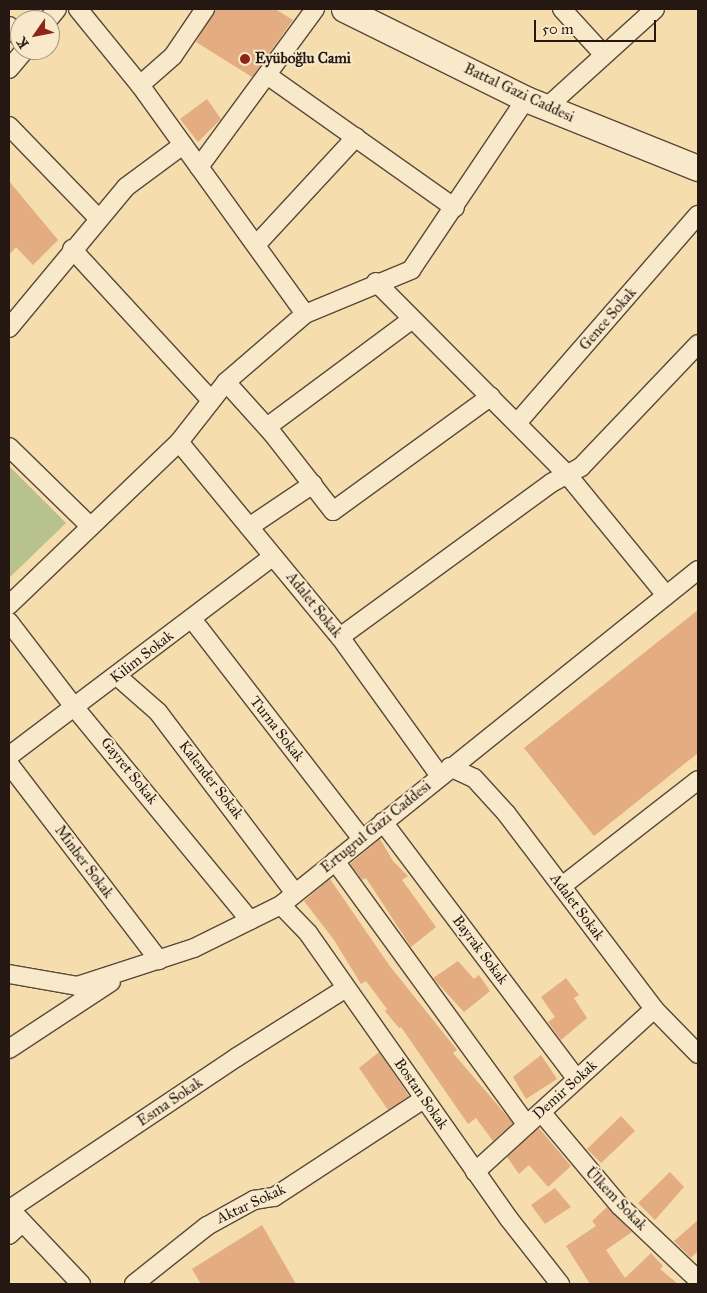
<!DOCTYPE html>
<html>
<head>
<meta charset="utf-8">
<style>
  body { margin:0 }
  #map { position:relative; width:707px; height:1293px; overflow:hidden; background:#f5ddad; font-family:"IM FELL Great Primer",serif }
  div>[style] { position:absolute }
  .green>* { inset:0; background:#b8c28d }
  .building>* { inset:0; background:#e3ac81 }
  .roads { filter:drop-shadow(1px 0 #59493a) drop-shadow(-1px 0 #59493a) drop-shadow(0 1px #59493a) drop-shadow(0 -1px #59493a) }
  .street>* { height:18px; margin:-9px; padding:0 9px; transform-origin:9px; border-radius:9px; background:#f8e9ca }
  .secondary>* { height:25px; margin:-12.5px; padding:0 12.5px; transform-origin:12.5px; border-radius:12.5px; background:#f8e9ca }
  .dots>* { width:14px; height:14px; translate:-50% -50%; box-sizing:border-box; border:2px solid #f8e9ca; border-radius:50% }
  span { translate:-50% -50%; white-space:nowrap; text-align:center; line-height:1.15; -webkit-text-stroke:4px #f8e9ca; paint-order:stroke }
  .poi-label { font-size:15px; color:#251813; font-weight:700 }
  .left { translate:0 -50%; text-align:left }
  .street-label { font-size:15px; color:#251813 }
  .frame { position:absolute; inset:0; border:10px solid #251813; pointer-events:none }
  .north { position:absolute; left:10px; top:10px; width:50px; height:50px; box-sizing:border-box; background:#f8e9ca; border:1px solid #a49581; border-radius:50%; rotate:237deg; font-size:14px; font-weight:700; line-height:20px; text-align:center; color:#251813 }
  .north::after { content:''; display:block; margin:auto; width:18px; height:22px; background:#8f2418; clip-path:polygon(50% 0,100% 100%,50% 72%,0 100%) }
  .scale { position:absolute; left:534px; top:20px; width:122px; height:22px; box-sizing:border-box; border:2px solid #251813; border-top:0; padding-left:6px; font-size:15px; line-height:18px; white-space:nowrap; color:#251813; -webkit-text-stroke:4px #f8e9ca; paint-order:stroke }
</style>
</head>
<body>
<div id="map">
  <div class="green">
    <i style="clip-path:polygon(9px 466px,66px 523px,9px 578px)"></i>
  </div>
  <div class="building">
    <i style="clip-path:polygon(215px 9px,275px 9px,293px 20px,252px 77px,196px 42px)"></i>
    <i style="clip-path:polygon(207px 99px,221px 119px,198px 142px,180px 119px)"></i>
    <i style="clip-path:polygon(9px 181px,58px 240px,33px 265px,16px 247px,9px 255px)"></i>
    <i style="clip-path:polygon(698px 610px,698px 753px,594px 836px,524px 748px)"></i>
    <i style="clip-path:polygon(380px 839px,393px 861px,408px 876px,402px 880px,436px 927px,411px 947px,366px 878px,362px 880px,350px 864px)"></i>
    <i style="clip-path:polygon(330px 879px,389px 965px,457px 1050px,453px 1053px,513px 1123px,493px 1141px,476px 1118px,468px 1124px,401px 1027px,399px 1028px,385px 1011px,387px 1009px,366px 981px,361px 984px,334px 940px,304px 901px)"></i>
    <i style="clip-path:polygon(458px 961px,474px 979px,479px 975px,490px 991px,464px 1012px,433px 978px)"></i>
    <i style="clip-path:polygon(566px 978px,579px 995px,574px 998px,587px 1018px,561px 1040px,548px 1022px,555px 1017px,541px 997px)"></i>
    <i style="clip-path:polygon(379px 1052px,409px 1096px,388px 1110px,359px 1068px)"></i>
    <i style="clip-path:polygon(541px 1055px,557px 1079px,526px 1099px,513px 1077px)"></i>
    <i style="clip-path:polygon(621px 1116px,635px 1131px,601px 1163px,587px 1149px)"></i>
    <i style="clip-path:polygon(539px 1128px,571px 1166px,548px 1187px,529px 1165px,519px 1174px,507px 1157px)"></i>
    <i style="clip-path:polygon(670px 1172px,684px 1187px,655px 1220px,638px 1203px)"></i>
    <i style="clip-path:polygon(555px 1188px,571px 1207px,545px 1224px,531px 1205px)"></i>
    <i style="clip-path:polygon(607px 1207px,632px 1232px,606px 1250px,625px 1278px,651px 1253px,663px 1266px,660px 1269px,678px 1284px,590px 1284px,566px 1246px,596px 1226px,592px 1221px)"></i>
    <i style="clip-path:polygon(698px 1220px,698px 1251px,691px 1258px,674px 1241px)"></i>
    <i style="clip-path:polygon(262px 1225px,296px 1284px,201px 1284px,192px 1269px)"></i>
  </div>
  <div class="roads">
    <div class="street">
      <i style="left:78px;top:9px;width:98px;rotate:50.8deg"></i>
      <i style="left:140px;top:85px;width:282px;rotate:54.2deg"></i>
      <i style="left:562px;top:9px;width:62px;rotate:47.6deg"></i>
      <i style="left:48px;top:20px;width:14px;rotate:-51deg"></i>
      <i style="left:9px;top:26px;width:16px;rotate:47deg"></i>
      <i style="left:9px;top:69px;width:25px;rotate:-50deg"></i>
      <i style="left:267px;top:75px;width:230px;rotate:35.3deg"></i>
      <i style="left:140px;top:85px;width:44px;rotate:-41.3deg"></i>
      <i style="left:173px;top:56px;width:57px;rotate:-55.8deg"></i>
      <i style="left:546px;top:108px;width:147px;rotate:-42.2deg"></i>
      <i style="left:9px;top:126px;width:129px;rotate:45.9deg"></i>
      <i style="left:199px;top:167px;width:196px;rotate:-53.7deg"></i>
      <i style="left:256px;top:245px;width:147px;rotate:-47.2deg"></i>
      <i style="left:72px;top:249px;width:205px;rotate:47.4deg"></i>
      <i style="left:376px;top:282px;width:269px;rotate:45.2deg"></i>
      <i style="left:566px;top:473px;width:158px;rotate:50.7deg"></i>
      <i style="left:9px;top:328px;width:183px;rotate:-50.3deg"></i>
      <i style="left:126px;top:187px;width:71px;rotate:-36.4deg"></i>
      <i style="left:226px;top:382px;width:69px;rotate:48deg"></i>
      <i style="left:272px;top:433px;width:99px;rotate:52deg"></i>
      <i style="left:333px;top:511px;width:195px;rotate:-36deg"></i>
      <i style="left:517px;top:423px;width:276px;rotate:-49deg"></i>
      <i style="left:267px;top:427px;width:179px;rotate:-36.6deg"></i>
      <i style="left:179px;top:442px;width:253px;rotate:50.5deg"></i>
      <i style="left:340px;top:637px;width:171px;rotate:54.3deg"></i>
      <i style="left:9px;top:447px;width:113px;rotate:44.3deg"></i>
      <i style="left:249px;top:527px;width:77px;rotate:-33.9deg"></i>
      <i style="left:9px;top:605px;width:236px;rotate:-43.8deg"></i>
      <i style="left:179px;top:442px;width:76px;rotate:-51.9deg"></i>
      <i style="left:226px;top:382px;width:104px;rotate:-40.7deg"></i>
      <i style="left:305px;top:314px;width:115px;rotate:-22.5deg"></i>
      <i style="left:411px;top:270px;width:206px;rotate:-56.1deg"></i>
      <i style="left:192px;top:619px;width:278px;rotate:52.3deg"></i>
      <i style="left:9px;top:622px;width:108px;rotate:52.5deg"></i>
      <i style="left:75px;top:708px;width:275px;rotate:50.5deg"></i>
      <i style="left:340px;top:637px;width:261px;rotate:-36.1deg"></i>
      <i style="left:551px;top:483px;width:34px;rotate:-28deg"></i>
      <i style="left:581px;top:467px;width:170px;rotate:-46.4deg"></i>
      <i style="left:117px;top:676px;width:55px;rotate:41.3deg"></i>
      <i style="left:158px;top:712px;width:227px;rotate:52.9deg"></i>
      <i style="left:9px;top:756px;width:331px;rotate:-37.1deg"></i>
      <i style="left:9px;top:764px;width:247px;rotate:52.6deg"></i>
      <i style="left:450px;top:767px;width:26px;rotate:25deg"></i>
      <i style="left:474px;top:778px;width:47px;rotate:47.6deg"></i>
      <i style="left:506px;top:813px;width:246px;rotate:52.9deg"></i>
      <i style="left:654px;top:1009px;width:63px;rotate:45.6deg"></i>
      <i style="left:383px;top:822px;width:322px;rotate:53deg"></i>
      <i style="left:335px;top:861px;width:326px;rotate:54deg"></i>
      <i style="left:562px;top:886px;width:172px;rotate:-37.9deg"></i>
      <i style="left:281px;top:905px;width:39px;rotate:46deg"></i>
      <i style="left:308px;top:933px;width:350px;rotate:54.9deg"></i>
      <i style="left:509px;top:1219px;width:83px;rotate:51.9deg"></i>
      <i style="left:9px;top:974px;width:69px;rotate:10deg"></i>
      <i style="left:77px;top:986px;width:123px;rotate:-18deg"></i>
      <i style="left:194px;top:948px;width:97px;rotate:-26.3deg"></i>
      <i style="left:281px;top:905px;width:535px;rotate:-38.78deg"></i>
      <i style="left:9px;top:1049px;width:122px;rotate:-33.3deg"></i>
      <i style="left:541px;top:1112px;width:123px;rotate:50deg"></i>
      <i style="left:620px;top:1206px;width:108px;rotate:43.5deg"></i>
      <i style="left:475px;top:1172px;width:242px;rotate:-42.3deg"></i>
      <i style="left:9px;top:1235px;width:18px;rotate:-43deg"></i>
      <i style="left:81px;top:1284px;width:103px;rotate:-133.4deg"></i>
      <i style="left:10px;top:1209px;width:273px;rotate:-33.8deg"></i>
      <i style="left:237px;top:1057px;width:129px;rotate:-32.3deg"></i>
      <i style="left:134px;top:1284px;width:93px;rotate:-38.5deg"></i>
      <i style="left:207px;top:1226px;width:54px;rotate:-29deg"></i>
      <i style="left:254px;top:1200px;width:20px;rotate:-9deg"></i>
      <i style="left:274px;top:1197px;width:179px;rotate:-33.2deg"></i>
    </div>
    <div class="secondary">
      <i style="left:344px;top:9px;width:203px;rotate:26.3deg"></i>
      <i style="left:526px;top:99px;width:185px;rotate:21.9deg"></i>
    </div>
  </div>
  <div class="dots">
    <i style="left:245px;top:59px;background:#8f2418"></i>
  </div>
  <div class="poi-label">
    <span class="left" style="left:255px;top:59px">Eyüboğlu Cami</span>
  </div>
  <div class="street-label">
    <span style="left:519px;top:93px;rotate:25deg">Battal Gazi Caddesi</span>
    <span style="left:608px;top:319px;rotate:-49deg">Gence Sokak</span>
    <span style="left:314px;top:605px;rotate:51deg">Adalet Sokak</span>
    <span style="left:142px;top:657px;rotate:-38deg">Kilim Sokak</span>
    <span style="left:277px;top:729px;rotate:52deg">Turna Sokak</span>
    <span style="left:129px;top:771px;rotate:51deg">Gayret Sokak</span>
    <span style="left:211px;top:780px;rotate:52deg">Kalender Sokak</span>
    <span style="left:376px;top:827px;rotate:-39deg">Ertugrul Gazi Caddesi</span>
    <span style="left:84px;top:862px;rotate:53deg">Minber Sokak</span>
    <span style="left:577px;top:907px;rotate:53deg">Adalet Sokak</span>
    <span style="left:480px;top:950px;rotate:53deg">Bayrak Sokak</span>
    <span style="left:565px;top:1090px;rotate:-42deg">Demir Sokak</span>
    <span style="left:421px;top:1094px;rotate:55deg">Bostan Sokak</span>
    <span style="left:170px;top:1102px;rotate:-34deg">Esma Sokak</span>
    <span style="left:616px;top:1199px;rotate:46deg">Ülkem Sokak</span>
    <span style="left:251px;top:1204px;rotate:-25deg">Aktar Sokak</span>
  </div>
  <div class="frame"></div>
  <div class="north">K</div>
  <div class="scale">50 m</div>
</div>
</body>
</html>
